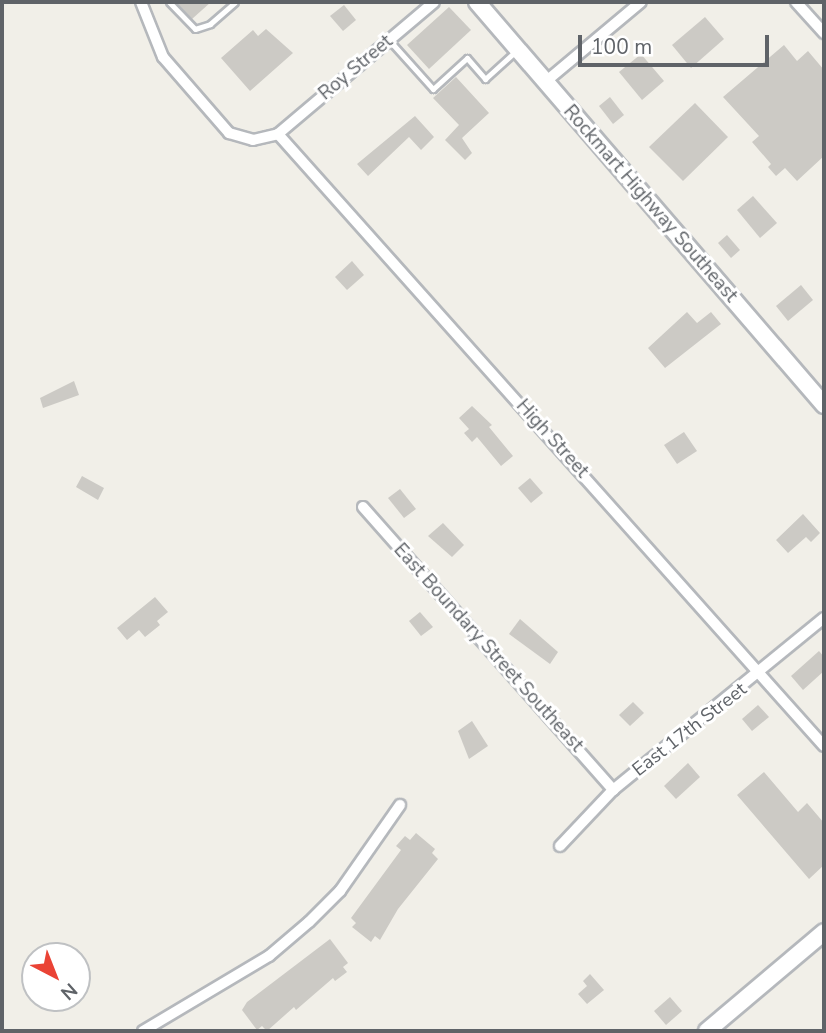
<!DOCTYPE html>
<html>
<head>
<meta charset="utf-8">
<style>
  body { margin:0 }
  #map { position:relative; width:826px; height:1033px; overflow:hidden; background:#f1efe8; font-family:"Nunito Sans",sans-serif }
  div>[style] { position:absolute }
  .building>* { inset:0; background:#cccac5 }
  .roads { filter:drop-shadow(2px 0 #b5b8bc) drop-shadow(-2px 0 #b5b8bc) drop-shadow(0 2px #b5b8bc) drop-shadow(0 -2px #b5b8bc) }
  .lane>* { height:5px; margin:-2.5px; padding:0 2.5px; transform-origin:2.5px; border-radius:2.5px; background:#fff }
  .street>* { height:10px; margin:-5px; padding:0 5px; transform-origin:5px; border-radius:5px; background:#fff }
  .secondary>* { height:16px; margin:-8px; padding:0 8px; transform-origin:8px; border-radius:8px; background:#fff }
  span { translate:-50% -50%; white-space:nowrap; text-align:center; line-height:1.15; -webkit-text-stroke:6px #fff; paint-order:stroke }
  .street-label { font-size:19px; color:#5f6368 }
  .frame { position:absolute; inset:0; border:4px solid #5f6368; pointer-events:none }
  .north { position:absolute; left:21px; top:942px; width:70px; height:70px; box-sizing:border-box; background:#fff; border:2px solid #bfc1c3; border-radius:50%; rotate:138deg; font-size:19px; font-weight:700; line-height:28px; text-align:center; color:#5f6368 }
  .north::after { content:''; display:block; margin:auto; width:24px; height:32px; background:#ea4335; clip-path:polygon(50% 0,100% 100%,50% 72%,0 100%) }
  .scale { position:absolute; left:578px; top:35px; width:191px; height:32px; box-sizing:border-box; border:4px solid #5f6368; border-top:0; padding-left:9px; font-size:21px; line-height:24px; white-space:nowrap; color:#5f6368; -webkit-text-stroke:5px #fff; paint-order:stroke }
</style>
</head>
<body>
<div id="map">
  <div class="building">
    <i style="clip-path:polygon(176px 2px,211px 2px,192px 19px)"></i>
    <i style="clip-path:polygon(344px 5px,356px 20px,343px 31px,330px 16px)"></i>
    <i style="clip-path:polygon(449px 7px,471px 30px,429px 69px,407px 45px)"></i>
    <i style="clip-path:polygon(705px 17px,724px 39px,691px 68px,672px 45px)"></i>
    <i style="clip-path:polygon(266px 29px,293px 53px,250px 91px,221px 58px,253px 30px,258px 36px)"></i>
    <i style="clip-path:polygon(784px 45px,797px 61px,808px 51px,824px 70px,824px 156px,797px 181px,785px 168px,776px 176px,768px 167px,771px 164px,752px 142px,759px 136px,723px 97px)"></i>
    <i style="clip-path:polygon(641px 54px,664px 81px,642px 100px,619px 72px)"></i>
    <i style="clip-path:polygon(456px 77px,489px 113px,462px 138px,472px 153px,465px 160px,445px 140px,459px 125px,433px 98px)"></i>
    <i style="clip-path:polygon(610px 97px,624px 115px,613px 124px,599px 106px)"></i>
    <i style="clip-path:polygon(695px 103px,728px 137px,683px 181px,649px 147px)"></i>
    <i style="clip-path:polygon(415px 116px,434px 137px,421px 150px,409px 137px,368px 176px,357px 164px)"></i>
    <i style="clip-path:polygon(753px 196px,777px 223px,760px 238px,737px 210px)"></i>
    <i style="clip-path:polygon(727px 235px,740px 250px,731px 258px,718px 243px)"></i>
    <i style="clip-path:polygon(352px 261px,364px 275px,347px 290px,335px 277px)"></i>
    <i style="clip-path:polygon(801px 285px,813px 300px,788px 321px,776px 306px)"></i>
    <i style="clip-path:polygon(687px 312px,697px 323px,711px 312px,721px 324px,665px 368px,648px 348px)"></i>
    <i style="clip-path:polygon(74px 381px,79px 395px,43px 408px,40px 398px)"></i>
    <i style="clip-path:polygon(472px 406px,492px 425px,489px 427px,513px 456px,501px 466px,477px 437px,472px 442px,464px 433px,469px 429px,459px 418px)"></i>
    <i style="clip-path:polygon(684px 432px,697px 451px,677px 464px,664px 445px)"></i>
    <i style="clip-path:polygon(82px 476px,104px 488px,98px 500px,76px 487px)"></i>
    <i style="clip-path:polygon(530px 478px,543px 493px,531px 503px,518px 488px)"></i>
    <i style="clip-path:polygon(400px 489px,416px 509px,404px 518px,388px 498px)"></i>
    <i style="clip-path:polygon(803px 514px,820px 533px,811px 542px,806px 537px,788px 553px,776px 540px)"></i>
    <i style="clip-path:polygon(443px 523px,464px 545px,452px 557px,428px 536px)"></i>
    <i style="clip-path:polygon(155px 597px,168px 612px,157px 621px,160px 625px,145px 637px,139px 630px,127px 640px,117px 628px)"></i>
    <i style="clip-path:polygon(420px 612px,433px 627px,421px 636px,409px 621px)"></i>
    <i style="clip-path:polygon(520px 619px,558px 652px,550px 664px,509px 634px)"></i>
    <i style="clip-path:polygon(819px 651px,824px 657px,824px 671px,803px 690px,791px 676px)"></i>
    <i style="clip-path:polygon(633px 702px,644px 713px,630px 726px,619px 715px)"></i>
    <i style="clip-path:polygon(758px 705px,769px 717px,752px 731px,742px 719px)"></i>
    <i style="clip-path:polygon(472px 721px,488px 746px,469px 759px,458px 731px)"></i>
    <i style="clip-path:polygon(688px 763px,700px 777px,676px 799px,664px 786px)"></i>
    <i style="clip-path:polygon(764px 772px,798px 812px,807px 803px,824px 823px,824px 865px,809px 879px,737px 795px)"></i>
    <i style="clip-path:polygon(416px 833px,435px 849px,432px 853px,438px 859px,398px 909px,380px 940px,375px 936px,371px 942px,352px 927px,356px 923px,351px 918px,401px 850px,396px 846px,405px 836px,410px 840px)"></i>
    <i style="clip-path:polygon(330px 939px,348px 963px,343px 967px,347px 972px,335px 981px,333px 978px,296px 1010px,294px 1007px,267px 1031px,262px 1026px,257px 1030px,242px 1010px,247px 1002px)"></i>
    <i style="clip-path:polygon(590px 974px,604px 990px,587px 1004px,578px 994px,587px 986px,583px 981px)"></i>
    <i style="clip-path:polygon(670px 997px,682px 1011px,666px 1025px,654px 1011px)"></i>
  </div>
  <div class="roads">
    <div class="lane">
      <i style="left:169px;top:2px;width:37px;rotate:46deg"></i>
      <i style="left:195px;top:29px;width:16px;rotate:-18deg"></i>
      <i style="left:210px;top:24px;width:33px;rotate:-41deg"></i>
      <i style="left:389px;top:40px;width:66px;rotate:48.1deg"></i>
      <i style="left:433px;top:89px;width:46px;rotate:-42.4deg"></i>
      <i style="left:467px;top:58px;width:28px;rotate:49deg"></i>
      <i style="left:485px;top:79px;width:43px;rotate:-42.2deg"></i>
    </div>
    <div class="street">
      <i style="left:141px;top:2px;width:59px;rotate:68.2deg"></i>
      <i style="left:163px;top:57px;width:101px;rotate:49deg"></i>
      <i style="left:229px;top:133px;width:25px;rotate:16deg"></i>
      <i style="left:253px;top:140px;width:26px;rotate:-13deg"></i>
      <i style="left:278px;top:134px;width:204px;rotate:-40.2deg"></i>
      <i style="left:796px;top:2px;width:42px;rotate:47.9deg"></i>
      <i style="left:544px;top:83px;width:126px;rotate:-39.9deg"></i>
      <i style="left:278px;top:134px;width:820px;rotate:48.26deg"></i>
      <i style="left:363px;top:507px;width:378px;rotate:48.5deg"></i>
      <i style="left:560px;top:846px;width:77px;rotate:-46.6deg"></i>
      <i style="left:613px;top:790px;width:272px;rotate:-39.2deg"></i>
      <i style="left:143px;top:1031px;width:147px;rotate:-30.8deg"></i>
      <i style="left:269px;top:956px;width:52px;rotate:-40.4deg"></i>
      <i style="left:309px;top:922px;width:44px;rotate:-45deg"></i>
      <i style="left:340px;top:891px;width:105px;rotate:-55.1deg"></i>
    </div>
    <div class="secondary">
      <i style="left:477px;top:2px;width:532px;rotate:49.27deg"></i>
      <i style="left:707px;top:1031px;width:153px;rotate:-40.2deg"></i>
    </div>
  </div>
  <div class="street-label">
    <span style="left:356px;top:68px;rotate:-40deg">Roy Street</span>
    <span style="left:650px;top:204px;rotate:49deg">Rockmart Highway Southeast</span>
    <span style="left:552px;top:439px;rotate:48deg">High Street</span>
    <span style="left:488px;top:648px;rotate:48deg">East Boundary Street Southeast</span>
    <span style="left:690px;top:730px;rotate:-38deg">East 17th Street</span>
  </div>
  <div class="frame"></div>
  <div class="north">N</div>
  <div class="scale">100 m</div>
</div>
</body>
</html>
